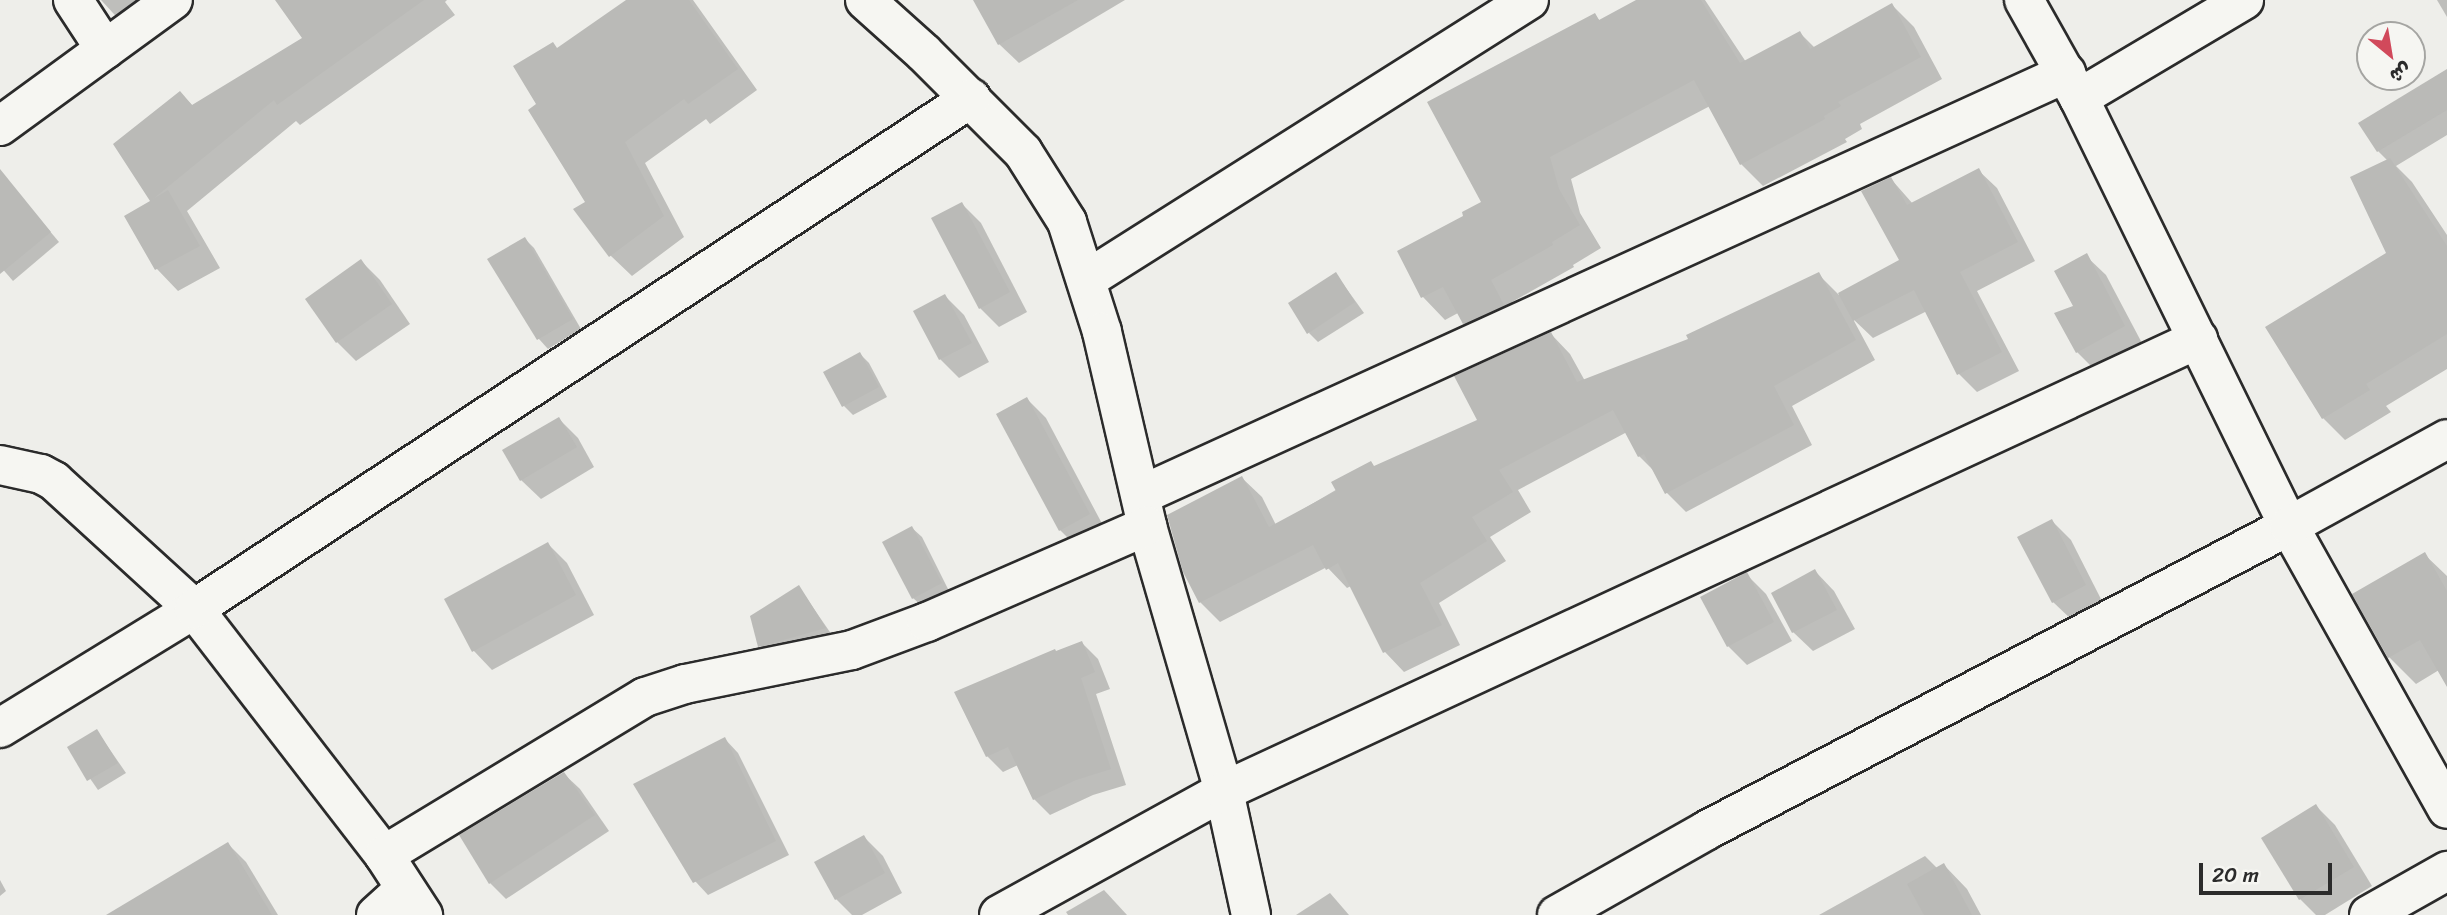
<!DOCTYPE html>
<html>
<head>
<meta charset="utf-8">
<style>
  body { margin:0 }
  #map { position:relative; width:2447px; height:915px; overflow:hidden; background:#eeeeea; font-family:Sriracha,"Playpen Sans Arabic",sans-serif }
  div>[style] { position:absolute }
  .shadow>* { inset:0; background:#0003 }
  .building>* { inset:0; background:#babab7 }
  .roads { filter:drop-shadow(2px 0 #2b2b2b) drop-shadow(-2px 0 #2b2b2b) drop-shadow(0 2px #2b2b2b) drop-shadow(0 -2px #2b2b2b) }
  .street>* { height:38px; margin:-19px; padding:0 19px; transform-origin:19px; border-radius:19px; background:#f6f6f2 }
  span { translate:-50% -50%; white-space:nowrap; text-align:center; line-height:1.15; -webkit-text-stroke:5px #f6f6f2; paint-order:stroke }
  .north { position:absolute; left:2356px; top:21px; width:70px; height:70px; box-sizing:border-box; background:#f6f6f2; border:2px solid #a5a5a2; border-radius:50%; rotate:150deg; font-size:19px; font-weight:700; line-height:28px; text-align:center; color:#2b2b2b }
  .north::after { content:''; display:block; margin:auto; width:24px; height:32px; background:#d1495b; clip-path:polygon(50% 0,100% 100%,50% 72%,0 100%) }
  .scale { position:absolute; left:2199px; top:863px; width:133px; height:32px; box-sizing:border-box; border:4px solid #2b2b2b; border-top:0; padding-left:9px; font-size:21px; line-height:24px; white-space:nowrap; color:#2b2b2b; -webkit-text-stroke:5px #f6f6f2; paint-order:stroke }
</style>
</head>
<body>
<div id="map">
  <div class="shadow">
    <i style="clip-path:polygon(101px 0,157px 0,125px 26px)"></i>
    <i style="clip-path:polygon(277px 0,447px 0,445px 2px,455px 15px,300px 125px,296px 121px,187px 211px,220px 268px,178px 291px,157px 269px,127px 216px,152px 201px,116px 144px,180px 93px,193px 106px,305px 38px)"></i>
    <i style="clip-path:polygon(629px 0,693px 0,757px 90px,710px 124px,706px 119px,645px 163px,684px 237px,632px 276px,611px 256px,576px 209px,587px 203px,539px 105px,558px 49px)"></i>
    <i style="clip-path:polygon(981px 0,1125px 0,1019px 63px,999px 44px,976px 3px)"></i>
    <i style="clip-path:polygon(1664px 0,1705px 0,1746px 62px,1800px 33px,1815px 48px,1892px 5px,1914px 27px,1942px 79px,1860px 124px,1862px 129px,1845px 139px,1847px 142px,1763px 186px,1741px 164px,1710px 106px,1571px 179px,1580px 213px,1601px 248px,1573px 265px,1574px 267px,1512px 302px,1525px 328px,1487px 346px,1464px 323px,1458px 313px,1445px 320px,1423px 297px,1399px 252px,1466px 216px,1483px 202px,1595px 15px,1600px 21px)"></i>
    <i style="clip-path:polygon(2437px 0,2447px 0,2447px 17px)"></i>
    <i style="clip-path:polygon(2447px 71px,2447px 135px,2396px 166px,2412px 182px,2447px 235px,2447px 369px,2386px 406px,2391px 412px,2345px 440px,2323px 418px,2389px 254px,2388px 161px,2378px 151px)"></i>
    <i style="clip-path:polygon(1978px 170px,1997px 188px,2035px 261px,1977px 291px,2019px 371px,1977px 392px,1959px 374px,1927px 311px,1873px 338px,1853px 319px,1875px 360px,1792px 406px,1812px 445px,1686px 512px,1666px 492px,1656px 473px,1639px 456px,1627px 432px,1518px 490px,1531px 512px,1490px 537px,1506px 561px,1439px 603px,1460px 645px,1404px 672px,1385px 652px,1351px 586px,1347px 588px,1327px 567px,1220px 622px,1200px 602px,1242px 478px,1262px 497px,1276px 525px,1375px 467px,1479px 421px,1551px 334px,1570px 354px,1585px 381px,1690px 340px,1818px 274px,1839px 295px,1901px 261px,1891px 179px,1913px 204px)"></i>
    <i style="clip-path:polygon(6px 179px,59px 242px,13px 281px,0 266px,0 183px)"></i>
    <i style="clip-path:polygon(962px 204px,981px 223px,1027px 312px,999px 327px,980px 308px)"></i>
    <i style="clip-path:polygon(525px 239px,534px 248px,581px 329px,548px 349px,539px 339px,489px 259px)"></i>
    <i style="clip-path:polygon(2086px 256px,2106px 275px,2143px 345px,2096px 371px,2077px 352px,2075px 307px)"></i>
    <i style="clip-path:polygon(361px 261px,380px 280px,410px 324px,356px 361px,337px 342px)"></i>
    <i style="clip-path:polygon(1336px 274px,1364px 313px,1318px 342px,1309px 333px)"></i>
    <i style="clip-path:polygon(945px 296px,964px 315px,989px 362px,959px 378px,940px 359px)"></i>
    <i style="clip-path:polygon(860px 354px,869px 363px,887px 397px,853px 415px,844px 406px)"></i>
    <i style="clip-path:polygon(1027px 399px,1046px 418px,1107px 533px,1079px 549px,1060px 530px)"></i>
    <i style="clip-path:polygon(559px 419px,578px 438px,594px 467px,541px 499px,521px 480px)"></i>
    <i style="clip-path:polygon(2052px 521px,2071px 540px,2104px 605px,2073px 621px,2053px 602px)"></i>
    <i style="clip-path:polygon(912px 528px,922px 537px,950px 593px,923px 607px,913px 598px)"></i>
    <i style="clip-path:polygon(548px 544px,567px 563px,594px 615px,492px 670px,473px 650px)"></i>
    <i style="clip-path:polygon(2424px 554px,2447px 576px,2447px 684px,2439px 670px,2416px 684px,2389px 657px)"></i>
    <i style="clip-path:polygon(1815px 571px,1834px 591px,1855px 629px,1813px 651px,1793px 632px)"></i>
    <i style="clip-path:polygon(1747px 575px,1766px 594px,1792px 641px,1747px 665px,1728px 646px)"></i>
    <i style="clip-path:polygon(799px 587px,834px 638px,770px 655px,760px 646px)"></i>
    <i style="clip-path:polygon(1082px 643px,1098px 659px,1110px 689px,1096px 694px,1126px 785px,1093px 795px,1050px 815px,1034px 799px,1018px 765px,1003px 772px,987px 756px,1057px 653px)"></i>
    <i style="clip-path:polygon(97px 731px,126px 773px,98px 790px,69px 748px)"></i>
    <i style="clip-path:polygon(725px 739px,738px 753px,789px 855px,708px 895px,695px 881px)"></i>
    <i style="clip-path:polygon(564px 774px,580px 789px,609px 831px,506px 899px,490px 883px)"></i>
    <i style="clip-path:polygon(2316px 806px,2335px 825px,2372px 886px,2325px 915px,2316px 915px,2300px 899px)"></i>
    <i style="clip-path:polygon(864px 837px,883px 856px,902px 893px,862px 915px,852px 915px,836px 899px,817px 863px)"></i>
    <i style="clip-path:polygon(228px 844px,246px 862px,278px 915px,141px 915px)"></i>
    <i style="clip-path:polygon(1925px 856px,1938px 869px,1944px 865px,1967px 889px,1981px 915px,1819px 915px)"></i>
    <i style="clip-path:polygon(0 880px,6px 891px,0 896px)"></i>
    <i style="clip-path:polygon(1104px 890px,1127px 915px,1068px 915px,1066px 912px)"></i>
    <i style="clip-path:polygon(1330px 893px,1349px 915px,1296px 915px)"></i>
  </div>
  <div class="building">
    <i style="clip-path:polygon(275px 0,424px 0,277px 105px,274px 100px,153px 199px,168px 190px,200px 246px,155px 270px,124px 216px,150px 201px,113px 144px,180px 91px,192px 105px,302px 38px)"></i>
    <i style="clip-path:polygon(626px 0,689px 0,738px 69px,688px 104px,684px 99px,625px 142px,664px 216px,609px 257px,573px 209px,585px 202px,528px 110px,536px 104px,513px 66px,553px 42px,557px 48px)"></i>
    <i style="clip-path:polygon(973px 0,1078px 0,998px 45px)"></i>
    <i style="clip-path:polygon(1636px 0,1701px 0,1740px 63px,1800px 31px,1810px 49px,1892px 3px,1921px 57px,1838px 102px,1841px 106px,1824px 116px,1825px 119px,1740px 165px,1694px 80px,1550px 157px,1559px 189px,1580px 225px,1552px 242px,1553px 245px,1491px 280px,1504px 305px,1463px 324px,1443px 287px,1421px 298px,1397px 251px,1463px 216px,1462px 212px,1481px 202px,1427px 102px,1595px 13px,1599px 20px)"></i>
    <i style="clip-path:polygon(2447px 69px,2447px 110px,2377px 152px,2358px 123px)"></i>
    <i style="clip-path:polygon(2390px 158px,2447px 246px,2447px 334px,2366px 384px,2370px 390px,2322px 419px,2265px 327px,2386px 253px,2350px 177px)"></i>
    <i style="clip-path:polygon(1979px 168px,2018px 242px,1960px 272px,2002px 352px,1957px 375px,1914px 290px,1853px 321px,1838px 293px,1899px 260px,1861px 191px,1891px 177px,1907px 205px)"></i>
    <i style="clip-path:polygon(0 169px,51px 232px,0 274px)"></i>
    <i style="clip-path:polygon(962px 202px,1010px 292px,979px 309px,931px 218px)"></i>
    <i style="clip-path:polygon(525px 237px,573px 319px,537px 340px,487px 259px)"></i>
    <i style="clip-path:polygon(2087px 253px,2125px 326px,2076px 353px,2054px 313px,2073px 306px,2054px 271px)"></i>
    <i style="clip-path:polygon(361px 259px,392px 304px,336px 343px,305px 299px)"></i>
    <i style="clip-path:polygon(1336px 272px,1355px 302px,1307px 334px,1288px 303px)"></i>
    <i style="clip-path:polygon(1819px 272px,1856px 340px,1774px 386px,1794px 425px,1665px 494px,1644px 454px,1638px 457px,1613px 410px,1499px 470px,1513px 492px,1472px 517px,1487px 541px,1420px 583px,1442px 625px,1383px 653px,1338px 563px,1326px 570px,1313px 545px,1199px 603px,1183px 572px,1167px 515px,1242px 476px,1269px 527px,1336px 491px,1331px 482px,1371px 461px,1374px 466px,1477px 420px,1454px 376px,1551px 332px,1577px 382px,1688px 339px,1686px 335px)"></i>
    <i style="clip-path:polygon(945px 294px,972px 343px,939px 360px,913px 311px)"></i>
    <i style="clip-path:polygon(860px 352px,879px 387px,842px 407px,823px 372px)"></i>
    <i style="clip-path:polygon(1027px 397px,1090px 514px,1059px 531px,996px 414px)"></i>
    <i style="clip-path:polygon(559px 417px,577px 447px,520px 481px,502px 450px)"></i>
    <i style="clip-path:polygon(2052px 519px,2086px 585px,2052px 603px,2017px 537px)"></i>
    <i style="clip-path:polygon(912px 526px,942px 583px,912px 599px,882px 542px)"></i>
    <i style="clip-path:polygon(548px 542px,576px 595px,472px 652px,444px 599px)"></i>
    <i style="clip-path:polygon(2425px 552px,2447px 591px,2447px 687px,2420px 640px,2388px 658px,2352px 594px)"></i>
    <i style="clip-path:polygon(1815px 569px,1837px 610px,1792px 633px,1771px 593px)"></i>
    <i style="clip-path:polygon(1747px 572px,1774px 622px,1727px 647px,1700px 597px)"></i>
    <i style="clip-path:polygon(799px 585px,826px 628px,758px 647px,750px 616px)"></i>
    <i style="clip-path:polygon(1082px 641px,1095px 672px,1081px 678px,1111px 769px,1076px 780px,1033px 800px,1008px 747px,986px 757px,954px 692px,1055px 649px,1056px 651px)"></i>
    <i style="clip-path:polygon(97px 729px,118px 763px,87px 781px,67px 747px)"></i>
    <i style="clip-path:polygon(725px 737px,776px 841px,693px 883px,633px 784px)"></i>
    <i style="clip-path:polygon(564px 772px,595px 815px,489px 884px,459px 835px)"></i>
    <i style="clip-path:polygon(2316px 804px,2354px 867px,2299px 900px,2261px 838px)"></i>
    <i style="clip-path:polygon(864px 835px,885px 873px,835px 900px,814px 862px)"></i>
    <i style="clip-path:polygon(228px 842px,272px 915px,106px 915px)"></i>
    <i style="clip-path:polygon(1944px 863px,1972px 915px,1924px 915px,1907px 884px)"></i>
  </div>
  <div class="roads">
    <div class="street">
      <i style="left:73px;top:0;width:59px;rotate:56.9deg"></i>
      <i style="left:865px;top:0;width:79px;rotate:41.9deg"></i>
      <i style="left:924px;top:53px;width:140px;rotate:45deg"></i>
      <i style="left:1023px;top:152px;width:83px;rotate:57.8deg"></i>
      <i style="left:1067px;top:222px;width:115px;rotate:72.3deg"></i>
      <i style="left:1102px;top:332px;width:199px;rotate:76.9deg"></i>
      <i style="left:1147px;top:526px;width:276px;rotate:73.8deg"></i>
      <i style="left:1224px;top:791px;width:127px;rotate:77.7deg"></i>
      <i style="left:2024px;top:0;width:112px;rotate:60.7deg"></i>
      <i style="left:2079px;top:98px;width:477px;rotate:63.9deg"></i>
      <i style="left:2289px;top:526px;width:324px;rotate:60.8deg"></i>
      <i style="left:2079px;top:98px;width:192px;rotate:-30.7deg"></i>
      <i style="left:0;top:126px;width:214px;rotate:-36.1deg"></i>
      <i style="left:1086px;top:280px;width:524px;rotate:-32.3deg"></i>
      <i style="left:0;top:465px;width:42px;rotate:12.4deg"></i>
      <i style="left:41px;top:474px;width:15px;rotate:28deg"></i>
      <i style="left:54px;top:481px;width:190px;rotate:42.4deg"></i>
      <i style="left:194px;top:609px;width:311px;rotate:52.3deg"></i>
      <i style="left:384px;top:855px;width:72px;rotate:57deg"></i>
      <i style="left:1141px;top:495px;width:1017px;rotate:-24.52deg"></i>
      <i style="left:0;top:728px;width:228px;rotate:-31.5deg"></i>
      <i style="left:194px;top:609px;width:930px;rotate:-33.33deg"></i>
      <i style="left:384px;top:855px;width:305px;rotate:-31.2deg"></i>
      <i style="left:645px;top:697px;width:42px;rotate:-18deg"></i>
      <i style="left:685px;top:684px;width:170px;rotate:-11.5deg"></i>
      <i style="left:852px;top:650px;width:80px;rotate:-20.5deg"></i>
      <i style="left:927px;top:622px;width:240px;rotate:-23.6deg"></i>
      <i style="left:376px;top:915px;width:39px;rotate:-42deg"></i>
      <i style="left:999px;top:915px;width:257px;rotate:-28.9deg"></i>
      <i style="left:1224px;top:791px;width:1074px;rotate:-24.89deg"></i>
      <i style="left:1557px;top:915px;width:172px;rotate:-29.5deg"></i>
      <i style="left:1707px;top:830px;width:657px;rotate:-27.58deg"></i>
      <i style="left:2289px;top:526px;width:180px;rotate:-28.8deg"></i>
      <i style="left:2369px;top:915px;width:90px;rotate:-29.4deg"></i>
    </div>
  </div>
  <div class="north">ش</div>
  <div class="scale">20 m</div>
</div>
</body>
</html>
